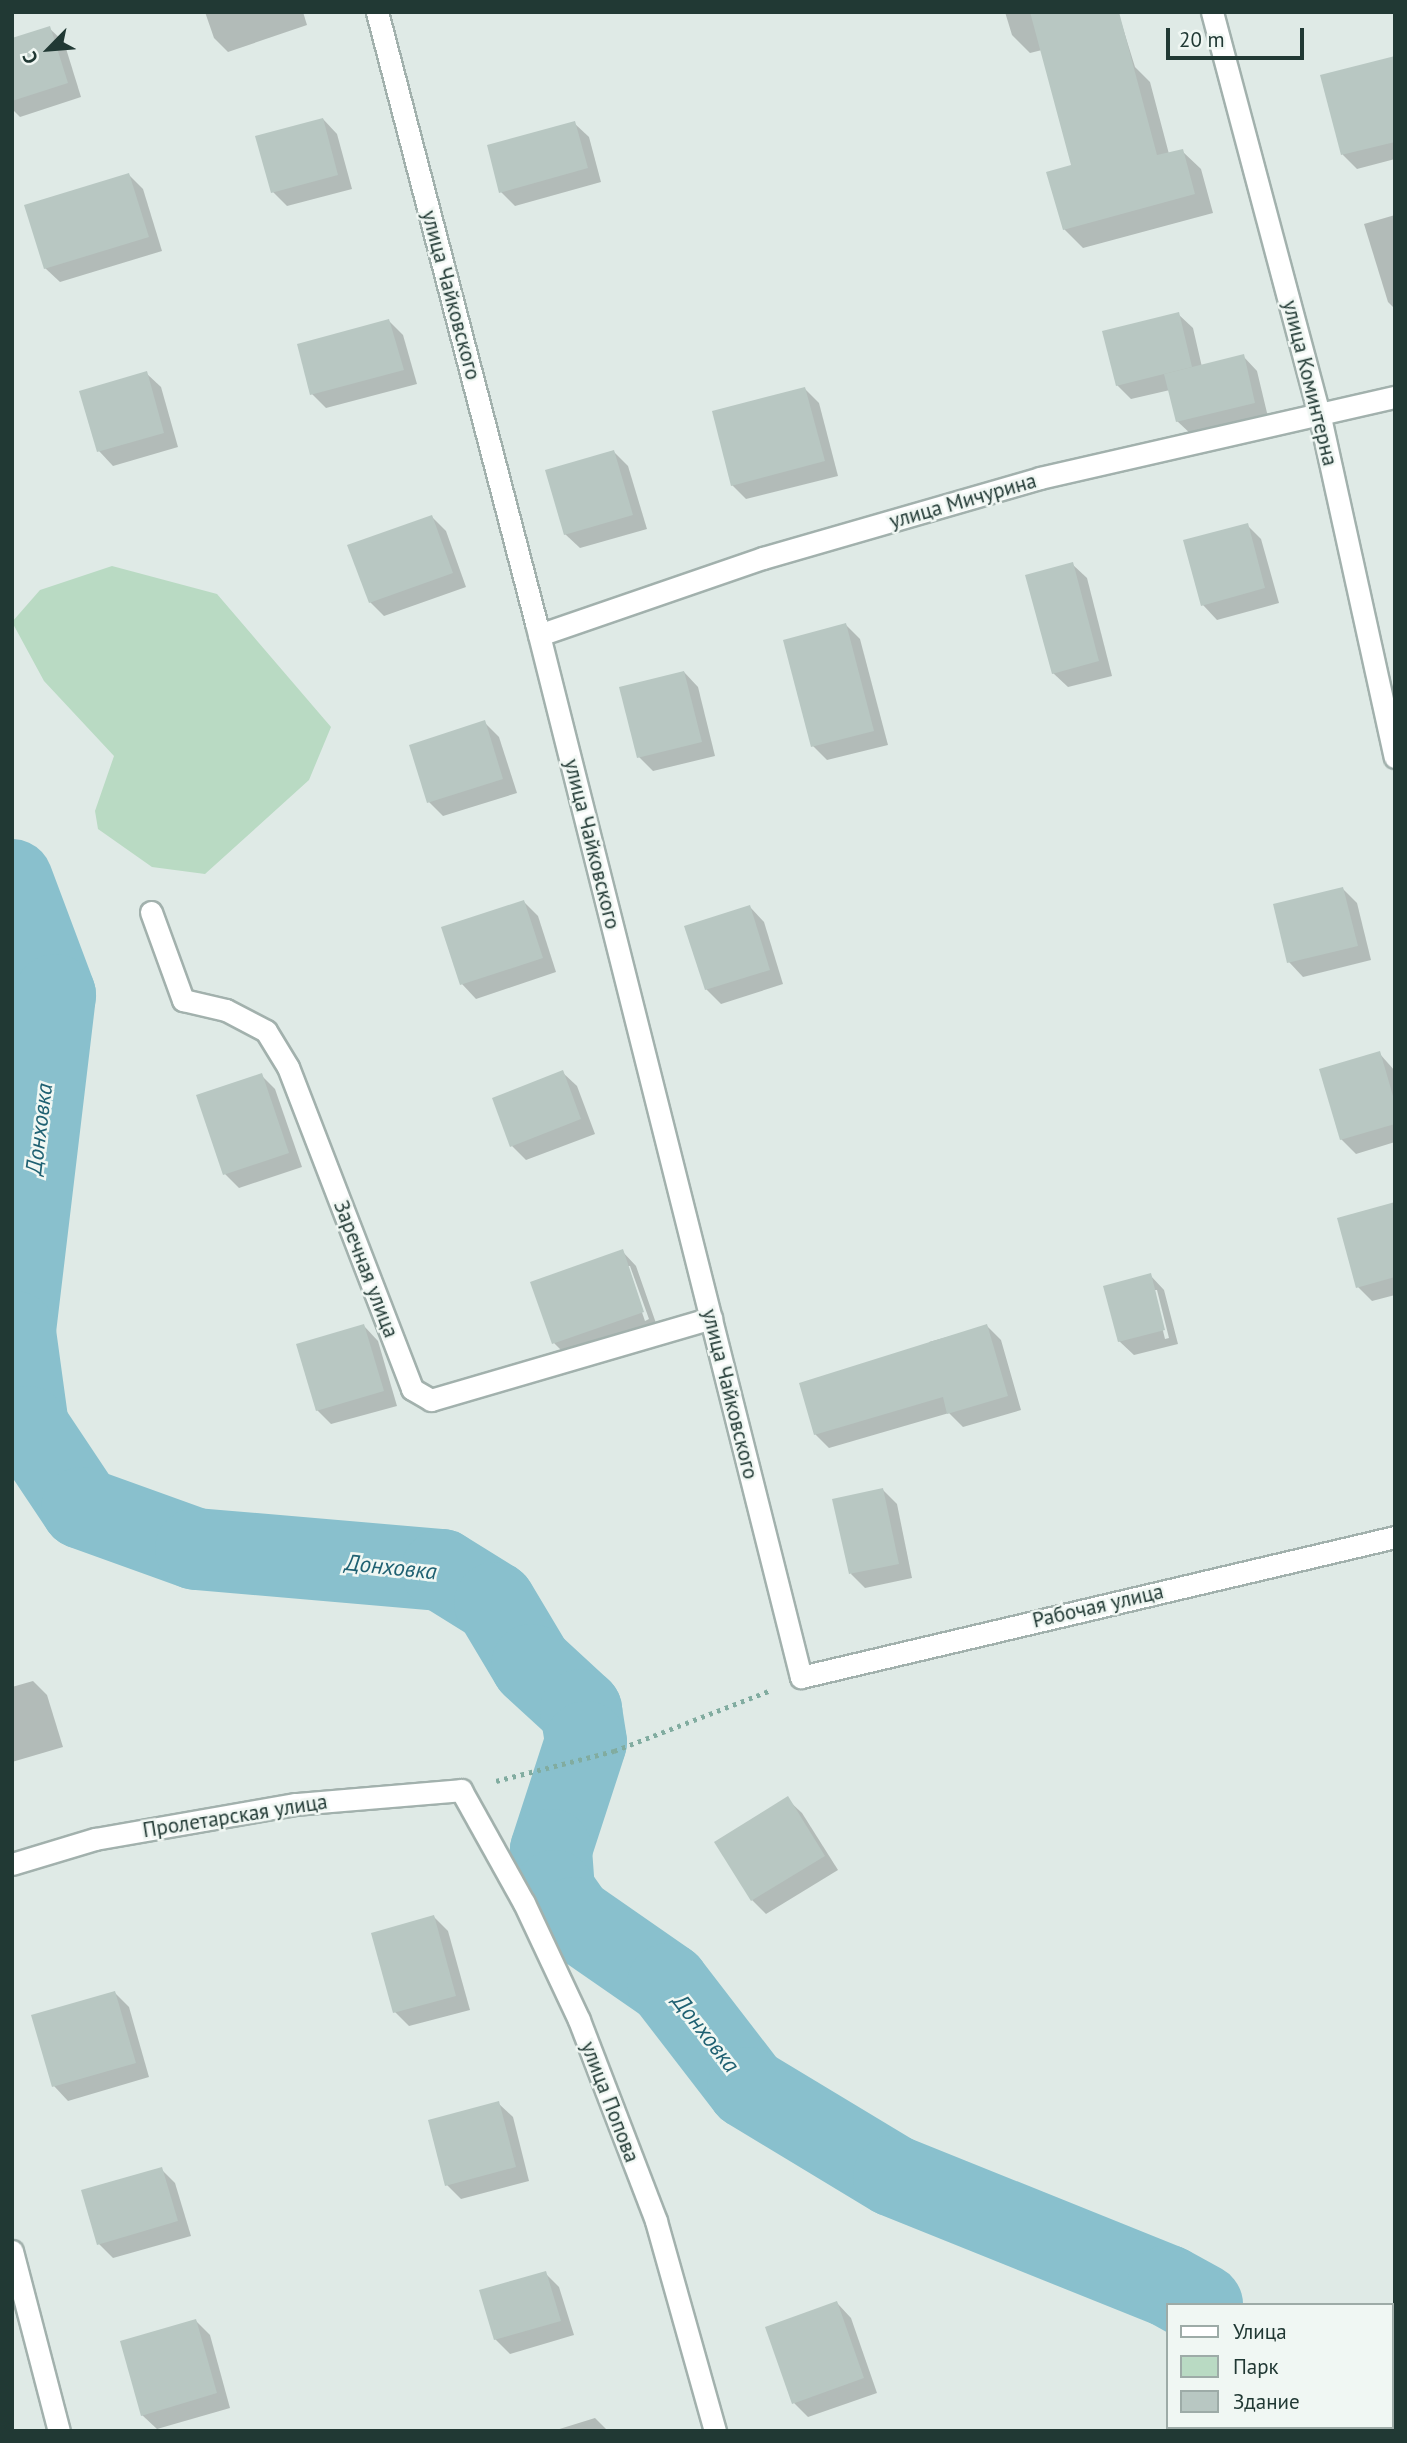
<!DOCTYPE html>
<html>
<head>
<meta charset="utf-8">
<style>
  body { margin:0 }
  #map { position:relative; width:1407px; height:2443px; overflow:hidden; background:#dfeae6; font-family:"PT Sans",sans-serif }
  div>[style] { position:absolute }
  .green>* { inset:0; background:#b9dac3 }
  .shadow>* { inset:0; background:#0003 }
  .river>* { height:82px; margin:-41px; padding:0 41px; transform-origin:41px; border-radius:41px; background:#89c0cd }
  .building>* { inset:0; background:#b8c7c2 }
  .path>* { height:4.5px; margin-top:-2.25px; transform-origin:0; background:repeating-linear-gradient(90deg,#81aca0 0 3.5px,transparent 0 8.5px) }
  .roads { filter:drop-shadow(2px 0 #a2b1ad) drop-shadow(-2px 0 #a2b1ad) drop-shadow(0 2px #a2b1ad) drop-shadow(0 -2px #a2b1ad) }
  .minor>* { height:21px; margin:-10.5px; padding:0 10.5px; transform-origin:10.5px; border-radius:10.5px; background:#fff }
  span { translate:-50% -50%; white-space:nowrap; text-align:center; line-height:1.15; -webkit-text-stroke:5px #f0f7f3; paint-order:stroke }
  .street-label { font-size:21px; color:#213934 }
  .water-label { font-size:23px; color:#1f6172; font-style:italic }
  .frame { position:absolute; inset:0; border:14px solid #213934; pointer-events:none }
  .legend { position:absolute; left:1166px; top:2303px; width:228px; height:126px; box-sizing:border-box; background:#f0f7f3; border:2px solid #9daba7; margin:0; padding:9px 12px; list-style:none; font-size:21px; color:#213934 }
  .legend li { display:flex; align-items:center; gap:14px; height:35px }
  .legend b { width:35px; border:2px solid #9daba7 }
  .north { position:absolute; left:14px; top:14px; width:70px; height:70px; -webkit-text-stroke:5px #f0f7f3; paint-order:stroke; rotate:245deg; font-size:19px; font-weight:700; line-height:28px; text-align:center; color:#213934 }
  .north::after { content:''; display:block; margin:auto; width:24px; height:32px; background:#213934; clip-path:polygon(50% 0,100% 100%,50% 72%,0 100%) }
  .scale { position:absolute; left:1166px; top:28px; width:138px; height:32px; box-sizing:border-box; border:4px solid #213934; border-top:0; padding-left:9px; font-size:21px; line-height:24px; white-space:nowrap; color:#213934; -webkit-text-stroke:5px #f0f7f3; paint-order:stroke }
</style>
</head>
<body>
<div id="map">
  <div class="green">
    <i style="clip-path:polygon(112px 566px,217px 594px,331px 727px,309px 780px,205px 874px,152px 867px,98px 829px,95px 811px,114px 756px,44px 681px,12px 622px,40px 590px)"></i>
  </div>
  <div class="shadow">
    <i style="clip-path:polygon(205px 12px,303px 12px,307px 25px,228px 52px,214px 38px)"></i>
    <i style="clip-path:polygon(1005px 12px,1118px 12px,1135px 67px,1150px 82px,1169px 154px,1182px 151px,1201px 169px,1213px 213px,1083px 248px,1064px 229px,1073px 167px,1042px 50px,1030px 53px,1012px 35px)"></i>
    <i style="clip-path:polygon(49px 28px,64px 42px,81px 97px,20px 117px,12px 109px,12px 40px)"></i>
    <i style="clip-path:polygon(1395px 58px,1395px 159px,1357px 169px,1343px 155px,1322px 76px)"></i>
    <i style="clip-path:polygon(323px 119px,337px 134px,352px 189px,287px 206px,273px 192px)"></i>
    <i style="clip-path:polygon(574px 123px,589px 137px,601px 182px,515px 206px,501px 192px)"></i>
    <i style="clip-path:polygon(129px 175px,143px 189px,162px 251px,60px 282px,45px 268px)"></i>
    <i style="clip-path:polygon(1395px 215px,1395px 309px,1388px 302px,1364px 224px)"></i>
    <i style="clip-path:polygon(1178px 314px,1193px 328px,1202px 367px,1243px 356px,1257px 371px,1268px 417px,1192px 435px,1177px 421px,1170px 390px,1131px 399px,1117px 385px)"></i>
    <i style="clip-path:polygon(389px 321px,403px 335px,417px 384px,326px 408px,312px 394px)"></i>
    <i style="clip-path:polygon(146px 373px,161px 387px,178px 447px,113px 466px,99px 451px)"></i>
    <i style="clip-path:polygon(805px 389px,819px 403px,838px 476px,746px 499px,732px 485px)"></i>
    <i style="clip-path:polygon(614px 452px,628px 466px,647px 529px,580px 548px,565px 534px)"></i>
    <i style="clip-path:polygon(432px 517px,446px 531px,466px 587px,384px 616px,370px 602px)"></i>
    <i style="clip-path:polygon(1247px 525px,1261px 539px,1279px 603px,1217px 620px,1203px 605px)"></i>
    <i style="clip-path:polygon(1072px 564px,1087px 578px,1112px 676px,1068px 687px,1053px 673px)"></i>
    <i style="clip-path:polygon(846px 625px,860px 639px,888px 745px,827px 760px,813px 746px)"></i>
    <i style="clip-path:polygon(684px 672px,698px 687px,715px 756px,653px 771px,639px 757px)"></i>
    <i style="clip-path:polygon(484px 722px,499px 737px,517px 793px,443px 816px,429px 802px)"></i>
    <i style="clip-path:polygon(1343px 889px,1357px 903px,1371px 960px,1303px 977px,1289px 962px)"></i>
    <i style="clip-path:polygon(524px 902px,538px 916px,556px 972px,476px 999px,462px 984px,443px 929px)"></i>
    <i style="clip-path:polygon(750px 907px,764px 922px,783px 984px,721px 1004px,706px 989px)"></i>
    <i style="clip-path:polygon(1379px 1053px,1395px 1071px,1395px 1142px,1356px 1154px,1341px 1139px)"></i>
    <i style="clip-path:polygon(562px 1072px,577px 1086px,595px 1134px,526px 1160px,512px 1146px)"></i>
    <i style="clip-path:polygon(261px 1075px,275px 1089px,302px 1167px,239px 1188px,225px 1174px)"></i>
    <i style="clip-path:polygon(1395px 1204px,1395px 1295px,1372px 1301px,1358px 1287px)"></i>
    <i style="clip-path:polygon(evenodd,622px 1251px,636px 1266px,657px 1326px,568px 1357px,554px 1343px,622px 1251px,626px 1266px,630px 1266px,649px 1319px,645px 1321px,626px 1266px)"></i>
    <i style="clip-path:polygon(evenodd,1150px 1275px,1164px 1290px,1178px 1344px,1134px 1355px,1119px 1341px,1150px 1275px,1153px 1290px,1157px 1290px,1169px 1338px,1165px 1339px,1153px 1290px)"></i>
    <i style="clip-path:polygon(364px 1326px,378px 1341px,397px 1406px,331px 1424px,317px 1410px)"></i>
    <i style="clip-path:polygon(987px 1326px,1001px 1340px,1021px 1410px,963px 1427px,949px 1413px,829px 1448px,815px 1434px,930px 1346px,929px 1342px)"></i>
    <i style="clip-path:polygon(883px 1490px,897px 1504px,912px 1578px,865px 1588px,851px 1574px)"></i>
    <i style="clip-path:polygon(33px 1681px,47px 1695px,63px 1747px,12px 1762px,12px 1687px)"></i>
    <i style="clip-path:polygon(787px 1799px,802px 1813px,838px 1870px,766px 1914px,752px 1900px)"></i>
    <i style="clip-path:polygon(434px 1917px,448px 1931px,470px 2010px,409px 2026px,395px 2012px)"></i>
    <i style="clip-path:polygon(115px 1993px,129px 2007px,149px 2077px,68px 2101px,54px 2086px)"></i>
    <i style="clip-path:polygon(498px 2103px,513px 2117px,529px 2181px,461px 2199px,447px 2185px)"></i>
    <i style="clip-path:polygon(161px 2169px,175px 2183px,191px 2236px,113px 2258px,99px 2244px)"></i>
    <i style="clip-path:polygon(545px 2273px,559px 2287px,574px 2335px,510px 2354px,495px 2339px)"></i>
    <i style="clip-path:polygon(837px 2303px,851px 2318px,877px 2393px,808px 2417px,794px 2403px)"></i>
    <i style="clip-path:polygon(196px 2321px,210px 2335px,230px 2408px,157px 2429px,142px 2415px)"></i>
    <i style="clip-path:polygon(595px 2418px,608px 2431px,553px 2431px)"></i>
  </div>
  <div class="river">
    <i style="left:12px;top:880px;width:123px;rotate:69.5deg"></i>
    <i style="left:55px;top:995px;width:339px;rotate:96.8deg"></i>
    <i style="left:15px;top:1332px;width:96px;rotate:82.2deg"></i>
    <i style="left:28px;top:1427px;width:97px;rotate:56.3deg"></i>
    <i style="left:82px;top:1508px;width:121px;rotate:19.8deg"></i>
    <i style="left:196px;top:1549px;width:247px;rotate:4.9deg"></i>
    <i style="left:442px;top:1570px;width:62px;rotate:31.9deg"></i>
    <i style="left:495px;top:1603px;width:72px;rotate:59.2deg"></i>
    <i style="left:532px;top:1665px;width:67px;rotate:42.6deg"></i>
    <i style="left:581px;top:1710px;width:32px;rotate:81deg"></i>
    <i style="left:586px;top:1742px;width:114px;rotate:108deg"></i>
    <i style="left:551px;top:1850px;width:41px;rotate:85.8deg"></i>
    <i style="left:554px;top:1891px;width:33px;rotate:55deg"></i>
    <i style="left:573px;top:1918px;width:116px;rotate:34.8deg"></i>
    <i style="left:668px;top:1984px;width:131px;rotate:52.4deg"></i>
    <i style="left:748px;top:2088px;width:170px;rotate:31.1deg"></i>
    <i style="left:894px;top:2176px;width:295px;rotate:21.9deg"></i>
    <i style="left:1168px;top:2286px;width:39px;rotate:29deg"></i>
    <i style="left:1391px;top:2427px;width:5px;rotate:53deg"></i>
  </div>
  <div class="building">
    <i style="clip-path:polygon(1030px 12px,1119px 12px,1157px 155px,1183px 149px,1195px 194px,1063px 230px,1046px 172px,1071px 165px)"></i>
    <i style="clip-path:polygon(50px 26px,68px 83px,12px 101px,12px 38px)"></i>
    <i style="clip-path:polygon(1395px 56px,1395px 142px,1341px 155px,1320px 75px)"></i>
    <i style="clip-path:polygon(323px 118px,338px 175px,271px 193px,255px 136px)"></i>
    <i style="clip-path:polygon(575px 121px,588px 168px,499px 193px,487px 145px)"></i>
    <i style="clip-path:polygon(129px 173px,149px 237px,44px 269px,24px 205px)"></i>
    <i style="clip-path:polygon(1179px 312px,1192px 367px,1116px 386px,1102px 331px)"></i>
    <i style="clip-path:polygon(389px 319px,404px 370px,310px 395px,297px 344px)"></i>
    <i style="clip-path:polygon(1244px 354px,1255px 403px,1176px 422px,1164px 374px)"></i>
    <i style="clip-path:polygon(147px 371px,164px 433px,97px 452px,79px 391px)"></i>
    <i style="clip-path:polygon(805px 387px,825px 461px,731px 486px,712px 411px)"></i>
    <i style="clip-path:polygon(614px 450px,633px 515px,564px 535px,545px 470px)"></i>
    <i style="clip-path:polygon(432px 515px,453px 573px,369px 603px,347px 545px)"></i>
    <i style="clip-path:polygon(1248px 523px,1265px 588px,1201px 606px,1183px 540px)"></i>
    <i style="clip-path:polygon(1073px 562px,1099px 661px,1052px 674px,1025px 575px)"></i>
    <i style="clip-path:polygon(846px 623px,874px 731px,811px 747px,783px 640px)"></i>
    <i style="clip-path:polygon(684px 671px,702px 742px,637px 758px,619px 687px)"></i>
    <i style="clip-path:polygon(485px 720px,503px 779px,427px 803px,409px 745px)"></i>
    <i style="clip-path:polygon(1343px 887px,1358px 946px,1287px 963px,1273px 904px)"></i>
    <i style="clip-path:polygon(524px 900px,543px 958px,460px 985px,441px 927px)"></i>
    <i style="clip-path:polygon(750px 905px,770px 970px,705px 990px,684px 926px)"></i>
    <i style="clip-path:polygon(1380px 1051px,1395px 1103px,1395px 1124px,1340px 1140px,1319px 1069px)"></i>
    <i style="clip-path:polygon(563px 1070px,581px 1119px,510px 1147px,492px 1098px)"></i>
    <i style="clip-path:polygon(262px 1073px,289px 1153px,223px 1175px,196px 1095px)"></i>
    <i style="clip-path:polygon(1395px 1202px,1395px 1277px,1356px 1288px,1337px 1218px)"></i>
    <i style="clip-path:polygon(623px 1249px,644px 1312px,552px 1344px,530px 1282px)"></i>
    <i style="clip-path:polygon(1151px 1273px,1165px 1330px,1118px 1342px,1103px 1286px)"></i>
    <i style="clip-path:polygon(364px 1324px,384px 1391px,316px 1411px,296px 1344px)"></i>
    <i style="clip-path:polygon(987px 1324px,1008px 1396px,947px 1414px,943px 1397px,814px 1435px,799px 1383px)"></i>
    <i style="clip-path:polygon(883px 1488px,899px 1564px,849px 1574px,832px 1499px)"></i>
    <i style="clip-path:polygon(788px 1796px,825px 1856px,751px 1901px,714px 1842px)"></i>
    <i style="clip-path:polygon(434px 1915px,456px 1996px,393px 2013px,371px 1933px)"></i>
    <i style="clip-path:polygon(115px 1991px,136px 2063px,52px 2087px,31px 2015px)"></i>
    <i style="clip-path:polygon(499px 2101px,516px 2167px,445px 2186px,428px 2120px)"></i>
    <i style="clip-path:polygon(162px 2167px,178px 2221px,97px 2245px,81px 2190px)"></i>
    <i style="clip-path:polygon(546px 2271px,561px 2321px,494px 2340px,479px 2290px)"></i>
    <i style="clip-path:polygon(837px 2301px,864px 2378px,792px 2404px,765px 2327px)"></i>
    <i style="clip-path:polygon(196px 2319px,217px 2393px,141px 2416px,120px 2341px)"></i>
  </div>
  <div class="path">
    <i style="left:496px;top:1781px;width:122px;rotate:-14.3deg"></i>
    <i style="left:614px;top:1751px;width:166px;rotate:-21.2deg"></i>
  </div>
  <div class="roads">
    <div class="minor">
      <i style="left:377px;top:12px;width:631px;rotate:75.41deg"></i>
      <i style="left:536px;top:623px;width:1087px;rotate:75.89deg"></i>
      <i style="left:801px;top:1677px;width:610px;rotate:-13.26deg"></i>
      <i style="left:1212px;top:12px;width:419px;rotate:75.1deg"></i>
      <i style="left:1320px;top:417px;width:348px;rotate:77.6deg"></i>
      <i style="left:539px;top:635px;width:237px;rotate:-19deg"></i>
      <i style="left:763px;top:558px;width:288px;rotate:-16.1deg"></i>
      <i style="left:1040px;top:478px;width:364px;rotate:-12.9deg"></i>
      <i style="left:151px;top:912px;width:94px;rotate:70deg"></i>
      <i style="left:183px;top:1000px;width:44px;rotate:13.1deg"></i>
      <i style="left:226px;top:1010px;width:45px;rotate:27.7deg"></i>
      <i style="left:266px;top:1031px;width:42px;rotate:58.6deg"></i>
      <i style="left:288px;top:1067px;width:345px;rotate:68.9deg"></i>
      <i style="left:412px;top:1389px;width:22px;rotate:30deg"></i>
      <i style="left:431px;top:1400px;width:292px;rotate:-16.3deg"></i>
      <i style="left:12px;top:1864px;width:87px;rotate:-16.8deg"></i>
      <i style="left:95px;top:1839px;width:204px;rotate:-9.9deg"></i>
      <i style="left:296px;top:1804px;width:166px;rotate:-4.8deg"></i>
      <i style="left:461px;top:1790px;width:129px;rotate:60.9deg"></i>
      <i style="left:524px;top:1903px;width:129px;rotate:64.8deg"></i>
      <i style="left:579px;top:2020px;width:215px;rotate:69deg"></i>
      <i style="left:656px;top:2221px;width:218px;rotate:74.3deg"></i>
      <i style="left:12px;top:2251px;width:186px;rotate:75.4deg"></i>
    </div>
  </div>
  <div class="street-label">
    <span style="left:451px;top:295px;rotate:75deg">улица Чайковского</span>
    <span style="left:1310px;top:383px;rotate:76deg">улица Коминтерна</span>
    <span style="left:963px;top:501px;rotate:-16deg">улица Мичурина</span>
    <span style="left:592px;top:844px;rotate:76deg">улица Чайковского</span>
    <span style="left:366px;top:1269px;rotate:69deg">Заречная улица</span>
    <span style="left:730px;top:1394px;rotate:76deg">улица Чайковского</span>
    <span style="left:1098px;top:1606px;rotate:-13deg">Рабочая улица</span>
    <span style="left:235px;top:1816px;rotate:-9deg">Пролетарская улица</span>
    <span style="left:610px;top:2102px;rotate:69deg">улица Попова</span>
  </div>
  <div class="water-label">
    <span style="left:39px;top:1129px;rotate:-83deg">Донховка</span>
    <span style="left:391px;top:1567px;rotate:6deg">Донховка</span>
    <span style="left:706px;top:2033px;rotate:52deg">Донховка</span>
  </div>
  <div class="frame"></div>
  <ul class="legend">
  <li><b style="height:9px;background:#fff"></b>Улица</li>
  <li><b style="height:19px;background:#b9dac3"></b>Парк</li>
  <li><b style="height:19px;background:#b8c7c2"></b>Здание</li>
  </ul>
  <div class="north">С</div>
  <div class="scale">20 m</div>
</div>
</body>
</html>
